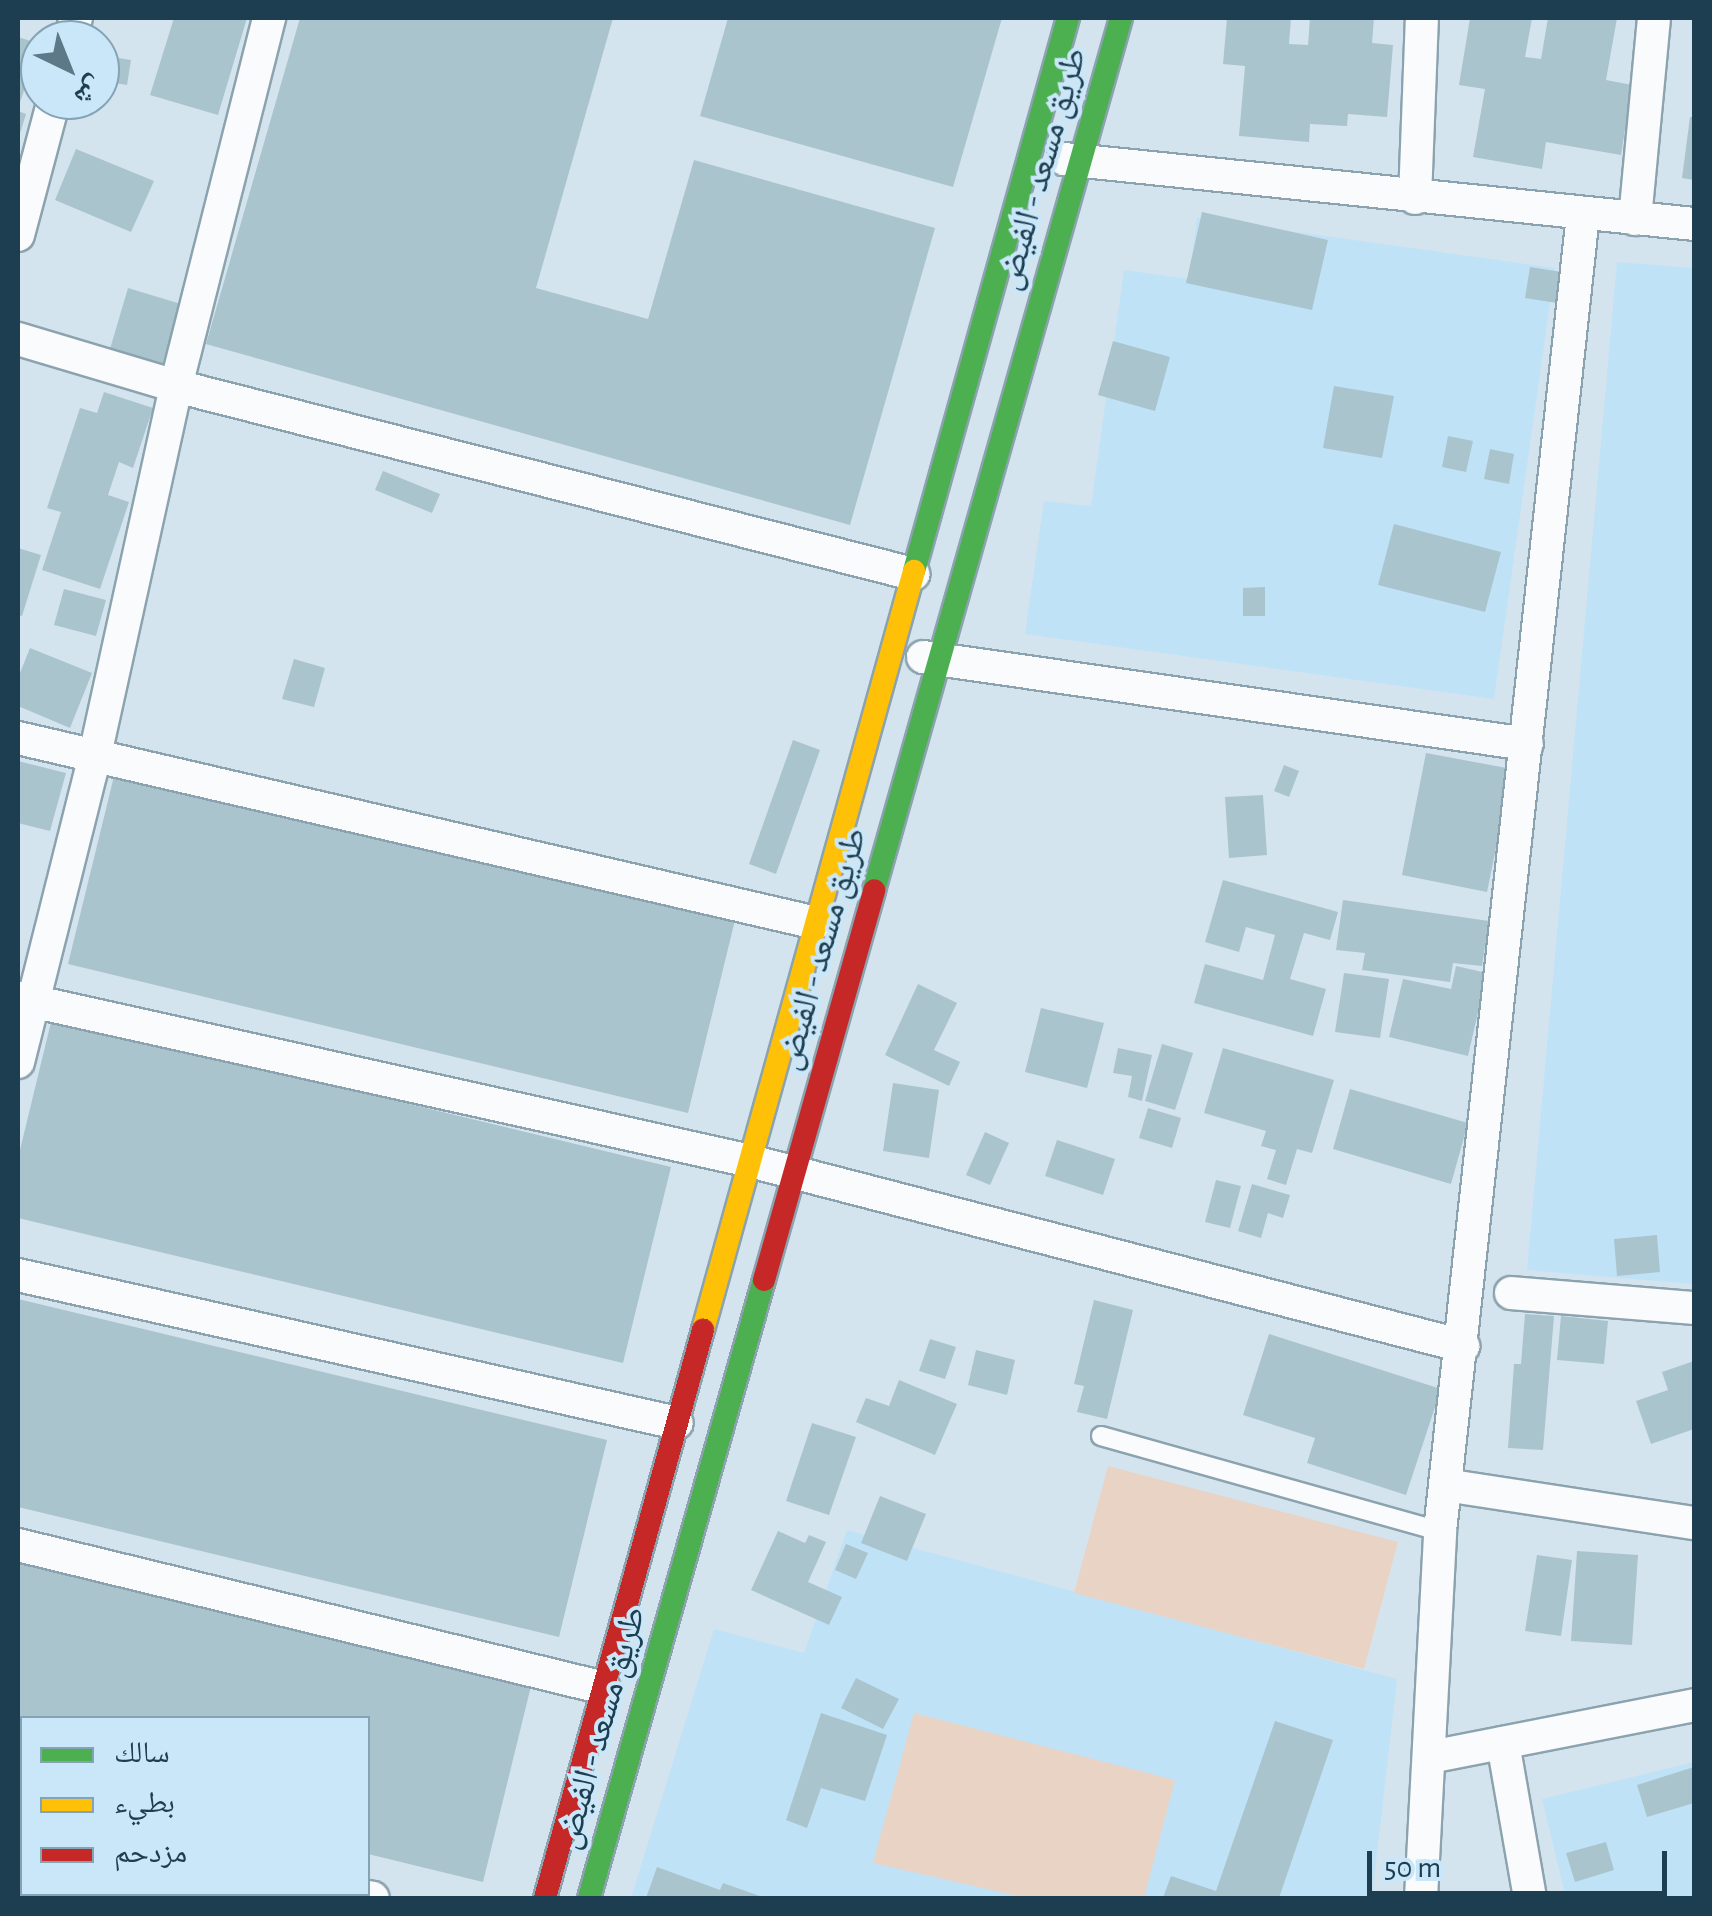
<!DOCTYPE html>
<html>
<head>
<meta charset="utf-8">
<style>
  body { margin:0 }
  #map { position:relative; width:1712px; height:1916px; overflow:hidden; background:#d4e4ee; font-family:"Alegreya Sans","Noto Naskh Arabic",sans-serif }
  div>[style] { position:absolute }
  .built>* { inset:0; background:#c0e2f7 }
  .green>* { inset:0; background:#e9d3c4 }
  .building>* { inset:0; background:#a9c4cd }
  .roads { filter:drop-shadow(2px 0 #8ca3af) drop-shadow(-2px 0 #8ca3af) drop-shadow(0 2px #8ca3af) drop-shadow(0 -2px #8ca3af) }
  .lane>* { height:18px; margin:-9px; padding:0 9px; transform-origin:9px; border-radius:9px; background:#f9fbfc }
  .street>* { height:32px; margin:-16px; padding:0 16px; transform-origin:16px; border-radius:16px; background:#f9fbfc }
  .fast>* { height:22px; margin:-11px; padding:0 11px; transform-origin:11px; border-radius:11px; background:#4caf50 }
  .slow>* { height:22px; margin:-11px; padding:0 11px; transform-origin:11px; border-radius:11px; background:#ffc107 }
  .jam>* { height:22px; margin:-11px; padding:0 11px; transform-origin:11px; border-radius:11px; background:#c62828 }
  span { translate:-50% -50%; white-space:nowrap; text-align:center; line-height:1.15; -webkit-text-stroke:8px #c9e7f9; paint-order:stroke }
  .street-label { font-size:35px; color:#1d3e50 }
  .frame { position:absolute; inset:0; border:20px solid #1d3e50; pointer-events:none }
  .legend { position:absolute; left:20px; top:1716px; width:350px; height:180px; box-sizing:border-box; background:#c9e7f9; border:2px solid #84a3b5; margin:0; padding:12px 18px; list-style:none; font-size:30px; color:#1d3e50 }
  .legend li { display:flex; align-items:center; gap:20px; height:50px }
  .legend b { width:50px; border:2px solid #84a3b5 }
  .north { position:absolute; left:20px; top:20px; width:100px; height:100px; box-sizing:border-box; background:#c9e7f9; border:2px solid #84a3b5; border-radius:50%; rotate:137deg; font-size:28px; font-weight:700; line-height:40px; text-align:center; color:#1d3e50 }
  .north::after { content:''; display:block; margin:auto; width:35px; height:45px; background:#5d7887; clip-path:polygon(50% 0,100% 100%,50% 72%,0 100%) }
  .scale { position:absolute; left:1367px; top:1851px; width:300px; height:45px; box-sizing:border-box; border:5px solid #1d3e50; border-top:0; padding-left:12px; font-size:30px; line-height:35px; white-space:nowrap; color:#1d3e50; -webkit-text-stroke:8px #c9e7f9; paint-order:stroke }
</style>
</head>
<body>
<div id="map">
  <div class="built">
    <i style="clip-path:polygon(1197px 218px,1555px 268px,1494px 699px,1025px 634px,1044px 501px,1091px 506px,1124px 270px,1189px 279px)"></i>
    <i style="clip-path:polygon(1617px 262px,1694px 268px,1694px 1284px,1527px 1270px)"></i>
    <i style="clip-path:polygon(847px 1530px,1397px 1679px,1372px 1898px,631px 1898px,714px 1629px,804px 1653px)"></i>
    <i style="clip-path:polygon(1694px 1762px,1694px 1898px,1566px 1898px,1542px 1799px)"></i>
  </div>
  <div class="green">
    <i style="clip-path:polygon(1108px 1466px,1398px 1542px,1364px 1669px,1074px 1593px)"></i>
    <i style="clip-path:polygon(914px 1713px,1175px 1780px,1144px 1898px,1027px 1898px,873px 1863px)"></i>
  </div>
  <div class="building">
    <i style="clip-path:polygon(174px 18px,247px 18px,218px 115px,150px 95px)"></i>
    <i style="clip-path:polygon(300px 18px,613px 18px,536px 288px,648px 319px,694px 160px,935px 228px,850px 525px,206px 344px)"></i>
    <i style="clip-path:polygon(728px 18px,1002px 18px,953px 187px,700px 116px)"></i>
    <i style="clip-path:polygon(1227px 18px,1291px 18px,1289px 44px,1308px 45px,1310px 18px,1374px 18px,1372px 43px,1393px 45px,1387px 117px,1348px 114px,1347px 126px,1310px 124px,1309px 142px,1239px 136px,1245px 66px,1223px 64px)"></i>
    <i style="clip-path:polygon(1470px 18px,1532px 18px,1525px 57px,1541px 59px,1548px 18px,1617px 18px,1606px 80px,1632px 85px,1621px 155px,1546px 142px,1542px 169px,1473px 157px,1485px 89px,1459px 85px)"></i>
    <i style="clip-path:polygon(18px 37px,40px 44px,18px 108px)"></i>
    <i style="clip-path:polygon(106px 56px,131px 60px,127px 85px,102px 81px)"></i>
    <i style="clip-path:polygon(18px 111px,26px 114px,18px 140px)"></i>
    <i style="clip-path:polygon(1690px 117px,1694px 117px,1694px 180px,1682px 178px)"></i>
    <i style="clip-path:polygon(76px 149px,154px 181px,131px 232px,55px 200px)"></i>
    <i style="clip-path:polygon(1202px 212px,1328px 240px,1312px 310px,1186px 283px)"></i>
    <i style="clip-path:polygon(1530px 267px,1562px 272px,1557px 303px,1525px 298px)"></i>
    <i style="clip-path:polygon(128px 288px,181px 304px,162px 365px,110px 349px)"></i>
    <i style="clip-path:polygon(1113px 341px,1170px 357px,1155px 411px,1098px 395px)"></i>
    <i style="clip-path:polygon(1334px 386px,1394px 396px,1382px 458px,1323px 448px)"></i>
    <i style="clip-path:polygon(104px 392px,153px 408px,133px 468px,119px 462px,108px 495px,129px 502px,100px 589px,42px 570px,61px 512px,47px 508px,80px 408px,97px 413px)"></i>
    <i style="clip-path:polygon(1448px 436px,1473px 441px,1466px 472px,1442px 467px)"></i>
    <i style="clip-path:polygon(1490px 449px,1514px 454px,1509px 484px,1484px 479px)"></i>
    <i style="clip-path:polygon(383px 471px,440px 494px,432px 513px,375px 490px)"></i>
    <i style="clip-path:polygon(1394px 524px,1501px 552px,1485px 612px,1378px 585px)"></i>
    <i style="clip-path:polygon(18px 548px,41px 555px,22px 616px,18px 615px)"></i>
    <i style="clip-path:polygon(1265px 587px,1265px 616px,1243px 616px,1243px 588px)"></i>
    <i style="clip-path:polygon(64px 589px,106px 600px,96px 636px,54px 625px)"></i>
    <i style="clip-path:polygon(30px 648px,92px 673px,70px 728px,18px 706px,18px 678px)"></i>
    <i style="clip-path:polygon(294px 659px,325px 668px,314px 707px,282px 699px)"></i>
    <i style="clip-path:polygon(793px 740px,820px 750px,776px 874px,749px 864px)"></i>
    <i style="clip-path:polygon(1426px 753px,1512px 769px,1487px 892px,1402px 875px)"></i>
    <i style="clip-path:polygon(18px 761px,66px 773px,50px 831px,18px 823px)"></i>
    <i style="clip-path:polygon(1284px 765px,1299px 771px,1289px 797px,1274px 791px)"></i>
    <i style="clip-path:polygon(116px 768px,736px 916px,688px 1113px,68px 964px)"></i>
    <i style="clip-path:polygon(1263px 795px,1267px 855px,1229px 858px,1225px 797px)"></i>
    <i style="clip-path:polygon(1223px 880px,1338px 912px,1330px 940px,1304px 933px,1290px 979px,1326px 989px,1313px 1036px,1194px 1003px,1205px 964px,1263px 980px,1275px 935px,1246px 927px,1239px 952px,1205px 942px)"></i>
    <i style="clip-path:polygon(1343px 900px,1489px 921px,1482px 966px,1453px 963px,1450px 982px,1362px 970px,1365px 953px,1336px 950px)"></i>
    <i style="clip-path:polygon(1456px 966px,1487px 973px,1468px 1056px,1389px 1037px,1403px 979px,1451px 989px)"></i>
    <i style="clip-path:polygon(1344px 973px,1389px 979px,1380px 1038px,1335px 1032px)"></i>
    <i style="clip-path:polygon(918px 984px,957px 1003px,934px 1050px,960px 1062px,949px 1086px,885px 1055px)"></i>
    <i style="clip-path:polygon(1041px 1008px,1104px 1023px,1087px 1088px,1025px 1072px)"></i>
    <i style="clip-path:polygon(52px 1018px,671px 1167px,623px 1363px,18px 1218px,18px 1158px)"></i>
    <i style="clip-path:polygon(1162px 1044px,1193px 1053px,1175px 1110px,1145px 1101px)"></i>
    <i style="clip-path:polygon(1118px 1048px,1152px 1055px,1142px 1101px,1128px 1097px,1132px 1076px,1113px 1073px)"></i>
    <i style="clip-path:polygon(1223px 1048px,1334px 1080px,1312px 1153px,1297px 1149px,1286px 1185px,1267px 1179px,1276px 1150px,1261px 1146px,1266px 1131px,1204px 1113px)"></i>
    <i style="clip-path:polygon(893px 1083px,939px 1090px,929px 1158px,883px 1151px)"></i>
    <i style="clip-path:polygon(1350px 1089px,1468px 1123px,1451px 1184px,1333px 1149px)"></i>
    <i style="clip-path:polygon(1148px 1108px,1181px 1118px,1172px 1148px,1139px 1138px)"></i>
    <i style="clip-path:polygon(985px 1132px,1009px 1143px,990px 1185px,966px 1175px)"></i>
    <i style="clip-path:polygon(1057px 1140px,1115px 1159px,1103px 1195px,1045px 1176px)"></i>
    <i style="clip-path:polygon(1216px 1180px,1241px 1186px,1230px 1228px,1205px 1222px)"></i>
    <i style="clip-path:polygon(1252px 1184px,1290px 1195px,1283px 1218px,1268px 1213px,1261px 1238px,1238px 1231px)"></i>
    <i style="clip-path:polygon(1657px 1235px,1660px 1272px,1617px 1276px,1614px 1239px)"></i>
    <i style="clip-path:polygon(18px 1299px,607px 1440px,559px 1637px,18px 1507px)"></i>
    <i style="clip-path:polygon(1094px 1300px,1133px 1310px,1107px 1419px,1077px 1412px,1084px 1386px,1074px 1384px)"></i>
    <i style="clip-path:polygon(1525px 1314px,1554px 1316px,1543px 1450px,1508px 1448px,1514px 1364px,1521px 1364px)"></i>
    <i style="clip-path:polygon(1561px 1316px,1608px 1321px,1604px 1364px,1557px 1360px)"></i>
    <i style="clip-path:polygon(1269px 1334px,1441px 1389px,1406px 1495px,1307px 1463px,1315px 1438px,1243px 1415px)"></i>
    <i style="clip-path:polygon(930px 1339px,956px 1347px,945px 1379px,919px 1371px)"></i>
    <i style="clip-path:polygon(976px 1350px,1015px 1360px,1007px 1395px,968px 1385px)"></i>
    <i style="clip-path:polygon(1694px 1361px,1694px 1429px,1651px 1444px,1636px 1401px,1668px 1390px,1662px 1372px)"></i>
    <i style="clip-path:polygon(899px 1380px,957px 1404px,935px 1455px,856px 1422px,866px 1398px,889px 1406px)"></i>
    <i style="clip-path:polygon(812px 1423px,856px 1437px,829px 1515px,786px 1501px)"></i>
    <i style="clip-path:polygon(880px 1496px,926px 1514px,907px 1561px,861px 1543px)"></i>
    <i style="clip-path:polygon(778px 1531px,805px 1543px,809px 1535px,826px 1542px,808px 1582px,842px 1597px,829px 1625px,751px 1590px)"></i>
    <i style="clip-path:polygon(846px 1544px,868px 1553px,856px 1579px,835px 1570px)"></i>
    <i style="clip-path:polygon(1577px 1551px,1638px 1555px,1632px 1645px,1571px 1641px)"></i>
    <i style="clip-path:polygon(1537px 1555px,1572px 1560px,1561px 1636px,1525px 1631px)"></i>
    <i style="clip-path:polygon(18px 1562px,531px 1686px,483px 1882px,368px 1854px,368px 1718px,22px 1718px,22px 1772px,18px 1770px)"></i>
    <i style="clip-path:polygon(856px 1678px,899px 1699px,883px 1729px,841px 1708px)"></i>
    <i style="clip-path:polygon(821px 1713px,887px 1735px,865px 1801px,821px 1788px,807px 1828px,786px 1820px)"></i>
    <i style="clip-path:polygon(1275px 1721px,1333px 1740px,1279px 1898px,1163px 1898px,1171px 1876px,1216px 1891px)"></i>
    <i style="clip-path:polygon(1694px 1767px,1694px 1803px,1647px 1817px,1637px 1785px)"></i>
    <i style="clip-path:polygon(18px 1831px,22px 1832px,22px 1894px,259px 1894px,273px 1898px,18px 1898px)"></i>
    <i style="clip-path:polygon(1606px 1842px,1614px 1870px,1575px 1882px,1566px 1853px)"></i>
    <i style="clip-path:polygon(657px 1867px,720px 1890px,723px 1883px,760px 1896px,646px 1898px)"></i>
  </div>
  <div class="roads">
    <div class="lane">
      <i style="left:1101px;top:1436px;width:352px;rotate:15.7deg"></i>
    </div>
    <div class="street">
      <i style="left:70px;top:40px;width:23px;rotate:-75deg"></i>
      <i style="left:1064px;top:159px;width:633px;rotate:5.89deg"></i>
      <i style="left:1415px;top:198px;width:180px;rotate:-87.8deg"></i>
      <i style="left:1635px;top:219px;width:202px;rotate:-84.6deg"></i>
      <i style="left:18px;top:235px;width:140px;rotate:-75.1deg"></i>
      <i style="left:18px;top:339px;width:165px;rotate:16.6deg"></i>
      <i style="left:176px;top:386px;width:761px;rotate:14.31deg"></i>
      <i style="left:923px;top:657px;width:610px;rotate:8.2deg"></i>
      <i style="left:18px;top:738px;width:819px;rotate:13.05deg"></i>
      <i style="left:18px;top:998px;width:750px;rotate:12.55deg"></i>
      <i style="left:750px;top:1161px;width:737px;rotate:14.55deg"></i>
      <i style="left:18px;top:1062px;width:317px;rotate:-75.9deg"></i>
      <i style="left:95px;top:755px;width:378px;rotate:-77.6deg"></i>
      <i style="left:176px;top:386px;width:380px;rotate:-75.8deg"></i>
      <i style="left:18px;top:1275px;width:675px;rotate:12.66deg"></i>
      <i style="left:1511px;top:1293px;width:184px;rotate:4.7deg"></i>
      <i style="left:1445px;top:1485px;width:252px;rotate:8.7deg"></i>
      <i style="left:18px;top:1545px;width:603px;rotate:13.71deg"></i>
      <i style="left:1503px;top:1743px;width:157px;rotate:80.1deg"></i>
      <i style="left:1430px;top:1757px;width:269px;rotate:-11.1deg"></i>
      <i style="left:18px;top:1817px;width:4px;rotate:14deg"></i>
      <i style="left:351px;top:1894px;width:22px;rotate:10deg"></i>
      <i style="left:1421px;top:1898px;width:367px;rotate:-87deg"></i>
      <i style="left:1440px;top:1531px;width:1324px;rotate:-83.8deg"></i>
    </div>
    <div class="fast">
      <i style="left:914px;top:571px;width:574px;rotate:-74.44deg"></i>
      <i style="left:874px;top:890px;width:906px;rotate:-74.18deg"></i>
      <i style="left:589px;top:1898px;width:642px;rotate:-74.19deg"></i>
    </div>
    <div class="slow">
      <i style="left:703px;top:1330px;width:788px;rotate:-74.46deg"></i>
    </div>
    <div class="jam">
      <i style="left:764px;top:1280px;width:405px;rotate:-74.2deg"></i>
      <i style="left:545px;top:1898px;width:590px;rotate:-74.46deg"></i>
    </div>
  </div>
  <div class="street-label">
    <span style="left:1042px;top:169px;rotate:-74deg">طريق مسعد - الفيض</span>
    <span style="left:822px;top:949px;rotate:-74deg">طريق مسعد - الفيض</span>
    <span style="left:601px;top:1728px;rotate:-74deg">طريق مسعد - الفيض</span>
  </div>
  <div class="frame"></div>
  <ul class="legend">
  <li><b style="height:12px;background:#4caf50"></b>سالك</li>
  <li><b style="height:12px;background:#ffc107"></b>بطيء</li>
  <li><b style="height:12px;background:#c62828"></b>مزدحم</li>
  </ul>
  <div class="north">ش</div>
  <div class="scale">50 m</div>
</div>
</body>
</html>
